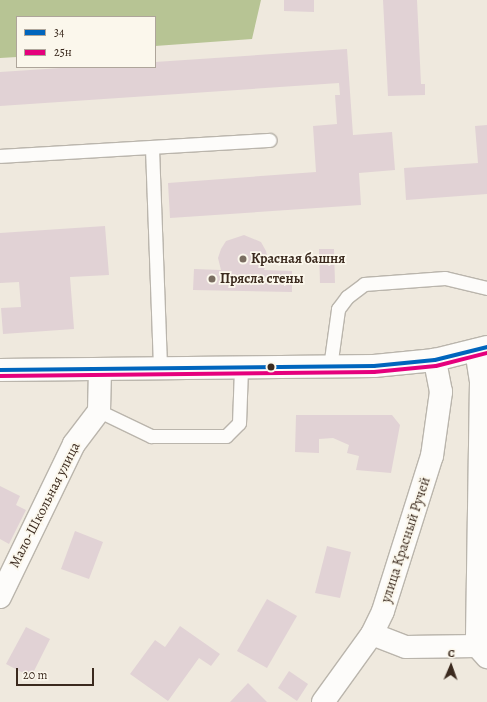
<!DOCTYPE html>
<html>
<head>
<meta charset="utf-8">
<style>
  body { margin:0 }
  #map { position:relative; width:487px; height:702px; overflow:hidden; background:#efe9de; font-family:Alegreya,serif }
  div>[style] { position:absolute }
  .forest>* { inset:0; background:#b7c494 }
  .building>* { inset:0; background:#e1d2d5 }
  .roads { filter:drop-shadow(1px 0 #bab5ac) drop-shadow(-1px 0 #bab5ac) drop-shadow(0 1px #bab5ac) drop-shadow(0 -1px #bab5ac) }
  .lane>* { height:13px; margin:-6.5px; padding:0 6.5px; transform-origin:6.5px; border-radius:6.5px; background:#fdfcfa }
  .street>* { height:22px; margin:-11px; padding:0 11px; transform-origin:11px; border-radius:11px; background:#fdfcfa }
  .secondary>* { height:22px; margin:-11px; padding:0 11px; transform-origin:11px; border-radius:11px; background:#fdfcfa }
  .bus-1>* { height:4px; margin:-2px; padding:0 2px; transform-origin:2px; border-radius:2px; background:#0065bd }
  .bus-2>* { height:4px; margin:-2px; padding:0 2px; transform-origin:2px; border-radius:2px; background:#e5007d }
  .dots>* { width:11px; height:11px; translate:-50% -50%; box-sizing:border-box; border:2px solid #fbf7ec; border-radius:50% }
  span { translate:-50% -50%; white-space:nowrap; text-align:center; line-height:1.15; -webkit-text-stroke:3.5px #fbf7ec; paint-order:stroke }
  .poi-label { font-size:14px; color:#3b2a1e; font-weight:700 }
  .left { translate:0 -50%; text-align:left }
  .street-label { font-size:14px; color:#3b2a1e }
  .legend { position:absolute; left:16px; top:16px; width:140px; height:52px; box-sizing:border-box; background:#fbf7ec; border:1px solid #aea59a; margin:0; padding:5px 7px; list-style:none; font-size:12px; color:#3b2a1e }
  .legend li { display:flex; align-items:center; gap:8px; height:20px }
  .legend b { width:20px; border:1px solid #aea59a }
  .north { position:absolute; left:431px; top:646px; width:40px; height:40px; -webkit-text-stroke:3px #fbf7ec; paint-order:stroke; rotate:2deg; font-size:11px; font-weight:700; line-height:16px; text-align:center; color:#3b2a1e }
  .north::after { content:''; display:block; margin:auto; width:14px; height:18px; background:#3b2a1e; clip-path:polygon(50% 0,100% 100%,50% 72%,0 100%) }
  .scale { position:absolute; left:16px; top:668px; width:78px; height:18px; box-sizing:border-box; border:2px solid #3b2a1e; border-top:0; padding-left:5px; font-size:12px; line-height:14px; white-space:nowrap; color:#3b2a1e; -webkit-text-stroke:3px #fbf7ec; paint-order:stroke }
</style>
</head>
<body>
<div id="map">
  <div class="forest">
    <i style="clip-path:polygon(0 0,261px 0,252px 39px,155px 46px,155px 17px,17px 17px,17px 57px,0 58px)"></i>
  </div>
  <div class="building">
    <i style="clip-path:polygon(284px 0,314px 0,314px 12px,284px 11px)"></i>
    <i style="clip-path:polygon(383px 0,417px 0,421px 84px,425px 84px,425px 95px,388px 96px)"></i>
    <i style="clip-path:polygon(347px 49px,353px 135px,392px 132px,395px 170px,359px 173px,361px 205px,170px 218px,168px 183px,316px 172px,313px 126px,337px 124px,335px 95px,340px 95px,339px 83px,0 106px,0 72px,76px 67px,155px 67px,155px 62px)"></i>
    <i style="clip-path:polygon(487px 125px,487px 194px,406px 200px,404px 168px,478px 163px,475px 126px)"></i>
    <i style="clip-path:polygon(105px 226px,109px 275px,70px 277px,74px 329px,3px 334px,1px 308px,21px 307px,19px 282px,0 283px,0 233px)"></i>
    <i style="clip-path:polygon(244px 235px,261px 242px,266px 251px,268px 260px,264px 270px,292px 271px,292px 292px,193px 290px,194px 269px,221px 270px,218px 258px,221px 249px,226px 241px)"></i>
    <i style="clip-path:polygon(319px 249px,334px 249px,335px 283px,320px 283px)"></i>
    <i style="clip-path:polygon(296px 415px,392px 415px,400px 425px,391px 473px,356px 470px,359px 456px,347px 453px,349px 445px,333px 438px,319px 439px,319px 453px,295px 452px)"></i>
    <i style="clip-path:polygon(0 486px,20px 496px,16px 505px,26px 510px,9px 544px,0 539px)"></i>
    <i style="clip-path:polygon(75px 531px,103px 542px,89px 579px,61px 569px)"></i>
    <i style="clip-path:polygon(327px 546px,351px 552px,340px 598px,315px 593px)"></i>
    <i style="clip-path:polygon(267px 599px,297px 616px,267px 668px,237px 651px)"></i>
    <i style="clip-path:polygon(180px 626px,220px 654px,211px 666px,199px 658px,168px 701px,130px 674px,155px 640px,165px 647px)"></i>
    <i style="clip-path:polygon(26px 627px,50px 639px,31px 677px,6px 664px)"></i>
    <i style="clip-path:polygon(289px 671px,308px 684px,297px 701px,278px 688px)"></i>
    <i style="clip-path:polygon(248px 683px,267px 702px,230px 702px)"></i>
  </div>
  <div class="roads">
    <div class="lane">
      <i style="left:152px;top:148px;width:221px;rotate:87.9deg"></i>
      <i style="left:0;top:156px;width:270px;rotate:-3.4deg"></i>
      <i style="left:330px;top:367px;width:59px;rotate:-82.1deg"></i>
      <i style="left:338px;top:309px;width:15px;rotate:-53deg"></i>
      <i style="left:347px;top:297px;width:21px;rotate:-37deg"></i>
      <i style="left:364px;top:284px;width:81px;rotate:-4.2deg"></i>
      <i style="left:445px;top:278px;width:43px;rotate:13.4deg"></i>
      <i style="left:99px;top:411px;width:58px;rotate:25.7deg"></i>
      <i style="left:151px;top:436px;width:75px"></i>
      <i style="left:226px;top:436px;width:18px;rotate:-45deg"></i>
      <i style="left:239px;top:423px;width:55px;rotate:-87.9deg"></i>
    </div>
    <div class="street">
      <i style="left:476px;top:350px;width:32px;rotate:81deg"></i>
      <i style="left:481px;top:382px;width:264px;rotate:90.9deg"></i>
      <i style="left:477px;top:646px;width:15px;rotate:48deg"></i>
      <i style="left:0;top:597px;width:170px;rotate:-64.2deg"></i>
      <i style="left:74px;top:444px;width:41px;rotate:-52.9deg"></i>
      <i style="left:99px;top:411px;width:41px;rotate:-88.6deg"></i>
      <i style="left:372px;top:634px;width:36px;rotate:21deg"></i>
      <i style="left:406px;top:647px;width:71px;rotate:-0.8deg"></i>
      <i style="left:323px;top:702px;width:84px;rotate:-54.2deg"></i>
      <i style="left:372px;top:634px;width:25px;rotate:-64deg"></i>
      <i style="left:383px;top:611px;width:163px;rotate:-72.5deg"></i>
      <i style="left:432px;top:456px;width:65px;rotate:-82deg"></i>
      <i style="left:441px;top:392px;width:33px;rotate:-101deg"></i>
    </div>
    <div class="secondary">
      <i style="left:0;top:370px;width:374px;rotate:-0.6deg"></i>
      <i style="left:374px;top:366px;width:61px;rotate:-5.6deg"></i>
      <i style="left:435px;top:360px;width:54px;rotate:-14deg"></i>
    </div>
  </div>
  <div class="bus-1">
    <i style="left:0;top:370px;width:374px;rotate:-0.6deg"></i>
    <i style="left:374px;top:366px;width:61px;rotate:-5.6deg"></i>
    <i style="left:435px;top:360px;width:54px;rotate:-14deg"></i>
  </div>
  <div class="bus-2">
    <i style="left:0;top:376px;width:374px;rotate:-0.6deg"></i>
    <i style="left:374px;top:372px;width:62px;rotate:-5.5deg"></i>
    <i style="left:436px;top:366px;width:53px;rotate:-14.3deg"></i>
  </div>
  <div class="dots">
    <i style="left:243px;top:259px;background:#7a6d61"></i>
    <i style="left:212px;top:279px;background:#7a6d61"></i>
    <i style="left:271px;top:367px;background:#3b2a1e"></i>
  </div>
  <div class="poi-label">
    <span class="left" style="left:251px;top:259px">Красная башня</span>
    <span class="left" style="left:220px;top:279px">Прясла стены</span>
  </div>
  <div class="street-label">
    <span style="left:45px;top:505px;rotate:-63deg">Мало-Школьная улица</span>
    <span style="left:406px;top:540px;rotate:-72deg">улица Красный Ручей</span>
  </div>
  <ul class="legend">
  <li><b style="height:5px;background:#0065bd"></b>34</li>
  <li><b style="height:5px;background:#e5007d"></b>25н</li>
  </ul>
  <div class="north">С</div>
  <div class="scale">20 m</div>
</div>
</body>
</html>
